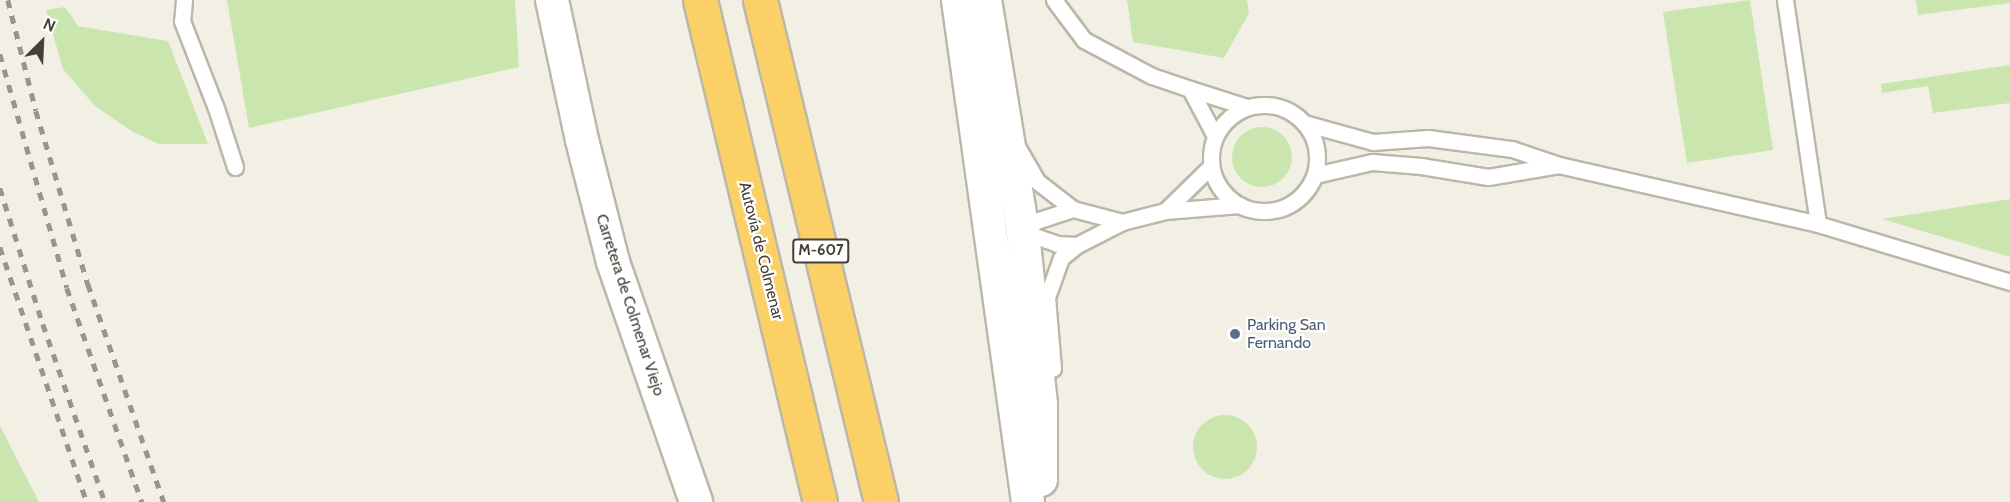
<!DOCTYPE html>
<html>
<head>
<meta charset="utf-8">
<style>
  body { margin:0 }
  #map { position:relative; width:2010px; height:502px; overflow:hidden; background:#f2efe5; font-family:Cabin,sans-serif }
  div>[style] { position:absolute }
  .green>* { inset:0; background:#cae6ae }
  .round { border-radius:50% }
  .roads { filter:drop-shadow(2px 0 #bdb7a8) drop-shadow(-2px 0 #bdb7a8) drop-shadow(0 2px #bdb7a8) drop-shadow(0 -2px #bdb7a8) }
  .service>* { height:15px; margin:-7.5px; padding:0 7.5px; transform-origin:7.5px; border-radius:7.5px; background:#fff }
  .service>.ring { margin:-7.5px; padding:0; box-sizing:content-box; background:none; border:15px solid #fff; border-radius:50% }
  .minor>* { height:32px; margin:-16px; padding:0 16px; transform-origin:16px; border-radius:16px; background:#fff }
  .motorway>* { height:33px; margin:-16.5px; padding:0 16.5px; transform-origin:16.5px; border-radius:16.5px; background:#fbd167 }
  .rail>* { height:4.5px; margin-top:-2.25px; transform-origin:0; background:repeating-linear-gradient(90deg,#959595 0 8px,transparent 0 16px) }
  .dots>* { width:16px; height:16px; translate:-50% -50%; box-sizing:border-box; border:3px solid #fff; border-radius:50% }
  span { translate:-50% -50%; white-space:nowrap; text-align:center; line-height:1.15; -webkit-text-stroke:4.5px #fff; paint-order:stroke }
  .shield-label span { padding:2px 4px; background:#fff; border:2px solid; border-radius:4px; -webkit-text-stroke-width:0 }
  .shield-label { font-size:15px; color:#453f35; font-weight:700 }
  .street-label { font-size:16px; color:#453f35 }
  .service-label { font-size:16px; color:#4e5e75 }
  .left { translate:0 -50%; text-align:left }
  .north { position:absolute; left:12px; top:12px; width:60px; height:60px; -webkit-text-stroke:4px #fff; paint-order:stroke; rotate:24deg; font-size:16px; font-weight:700; line-height:24px; text-align:center; color:#453f35 }
  .north::after { content:''; display:block; margin:auto; width:21px; height:27px; background:#453f35; clip-path:polygon(50% 0,100% 100%,50% 72%,0 100%) }
</style>
</head>
<body>
<div id="map">
  <div class="green">
    <i style="clip-path:polygon(227px 0,515px 0,519px 67px,249px 128px)"></i>
    <i style="clip-path:polygon(1127px 0,1247px 0,1249px 13px,1224px 58px,1133px 42px)"></i>
    <i style="clip-path:polygon(1750px 0,1773px 150px,1687px 163px,1663px 12px)"></i>
    <i style="clip-path:polygon(1916px 0,2010px 0,2010px 3px,1918px 15px)"></i>
    <i style="clip-path:polygon(65px 7px,78px 26px,168px 41px,208px 144px,159px 144px,133px 132px,95px 106px,63px 69px,46px 10px)"></i>
    <i style="clip-path:polygon(2010px 65px,2010px 103px,1933px 113px,1928px 86px,1882px 93px,1881px 84px)"></i>
    <i class="round" style="left:1232px;top:127px;width:60px;height:60px"></i>
    <i style="clip-path:polygon(2010px 199px,2010px 257px,1882px 219px)"></i>
    <i class="round" style="left:1193px;top:415px;width:64px;height:64px"></i>
    <i style="clip-path:polygon(0 426px,39px 502px,0 502px)"></i>
  </div>
  <div class="roads">
    <div class="service">
      <i style="left:184px;top:0;width:21px;rotate:95deg"></i>
      <i style="left:182px;top:21px;width:93px;rotate:68.7deg"></i>
      <i style="left:216px;top:108px;width:62px;rotate:72.1deg"></i>
      <i style="left:1054px;top:0;width:50px;rotate:53.1deg"></i>
      <i style="left:1084px;top:40px;width:77px;rotate:27.9deg"></i>
      <i style="left:1152px;top:76px;width:40px;rotate:18.9deg"></i>
      <i style="left:1785px;top:0;width:226px;rotate:81.6deg"></i>
      <i class="ring" style="left:1211px;top:105px;width:91px;height:91px"></i>
      <i style="left:1304px;top:123px;width:72px;rotate:15.4deg"></i>
      <i style="left:1373px;top:142px;width:55px;rotate:-4.2deg"></i>
      <i style="left:1428px;top:138px;width:85px;rotate:7.5deg"></i>
      <i style="left:1512px;top:149px;width:50px;rotate:18.8deg"></i>
      <i style="left:1559px;top:165px;width:72px;rotate:170.4deg"></i>
      <i style="left:1488px;top:177px;width:68px;rotate:-170.7deg"></i>
      <i style="left:1421px;top:166px;width:49px;rotate:-175.3deg"></i>
      <i style="left:1372px;top:162px;width:58px;rotate:167.2deg"></i>
      <i style="left:1215px;top:136px;width:53px;rotate:-118deg"></i>
      <i style="left:1190px;top:89px;width:60px;rotate:17.5deg"></i>
      <i style="left:1018px;top:148px;width:39px;rotate:60deg"></i>
      <i style="left:1038px;top:182px;width:44px;rotate:37.6deg"></i>
      <i style="left:1559px;top:165px;width:266px;rotate:12.8deg"></i>
      <i style="left:1818px;top:224px;width:201px;rotate:16.8deg"></i>
      <i style="left:1211px;top:166px;width:64px;rotate:135.6deg"></i>
      <i style="left:1165px;top:211px;width:75px;rotate:-4.6deg"></i>
      <i style="left:1122px;top:222px;width:44px;rotate:-14.3deg"></i>
      <i style="left:1023px;top:232px;width:36px;rotate:19deg"></i>
      <i style="left:1057px;top:244px;width:20px;rotate:3deg"></i>
      <i style="left:1023px;top:233px;width:18px;rotate:-43deg"></i>
      <i style="left:1036px;top:221px;width:39px;rotate:-18deg"></i>
      <i style="left:1073px;top:209px;width:51px;rotate:14.9deg"></i>
      <i style="left:1122px;top:222px;width:51px;rotate:152.9deg"></i>
      <i style="left:1077px;top:245px;width:21px;rotate:141deg"></i>
      <i style="left:1061px;top:258px;width:41px;rotate:109.7deg"></i>
      <i style="left:1047px;top:297px;width:72px;rotate:85.2deg"></i>
    </div>
    <div class="minor">
      <i style="left:552px;top:0;width:143px;rotate:77.9deg"></i>
      <i style="left:582px;top:140px;width:126px;rotate:75.7deg"></i>
      <i style="left:613px;top:262px;width:254px;rotate:70.9deg"></i>
      <i style="left:958px;top:0;width:507px;rotate:82.06deg"></i>
      <i style="left:985px;top:0;width:236px;rotate:80.7deg"></i>
      <i style="left:1023px;top:233px;width:173px;rotate:84deg"></i>
      <i style="left:1041px;top:405px;width:75px;rotate:90deg"></i>
    </div>
    <div class="motorway">
      <i style="left:700px;top:0;width:516px;rotate:76.56deg"></i>
      <i style="left:760px;top:0;width:516px;rotate:76.45deg"></i>
    </div>
  </div>
  <div class="rail">
    <i style="left:8px;top:0;width:114px;rotate:75.8deg"></i>
    <i style="left:36px;top:111px;width:181px;rotate:73.3deg"></i>
    <i style="left:88px;top:284px;width:231px;rotate:70.8deg"></i>
    <i style="left:0;top:54px;width:243px;rotate:74deg"></i>
    <i style="left:67px;top:288px;width:227px;rotate:70.7deg"></i>
    <i style="left:0;top:188px;width:143px;rotate:72.5deg"></i>
    <i style="left:43px;top:324px;width:188px;rotate:70.8deg"></i>
    <i style="left:0;top:247px;width:269px;rotate:71.2deg"></i>
  </div>
  <div class="dots">
    <i style="left:1235px;top:334px;background:#5c6f8a"></i>
  </div>
  <div class="shield-label">
    <span style="left:821px;top:251px">M-607</span>
  </div>
  <div class="street-label">
    <span style="left:761px;top:251px;rotate:76deg">Autovía de Colmenar</span>
    <span style="left:630px;top:305px;rotate:72deg">Carretera de Colmenar Viejo</span>
  </div>
  <div class="service-label">
    <span class="left" style="left:1247px;top:334px">Parking San<br>Fernando</span>
  </div>
  <div class="north">N</div>
</div>
</body>
</html>
